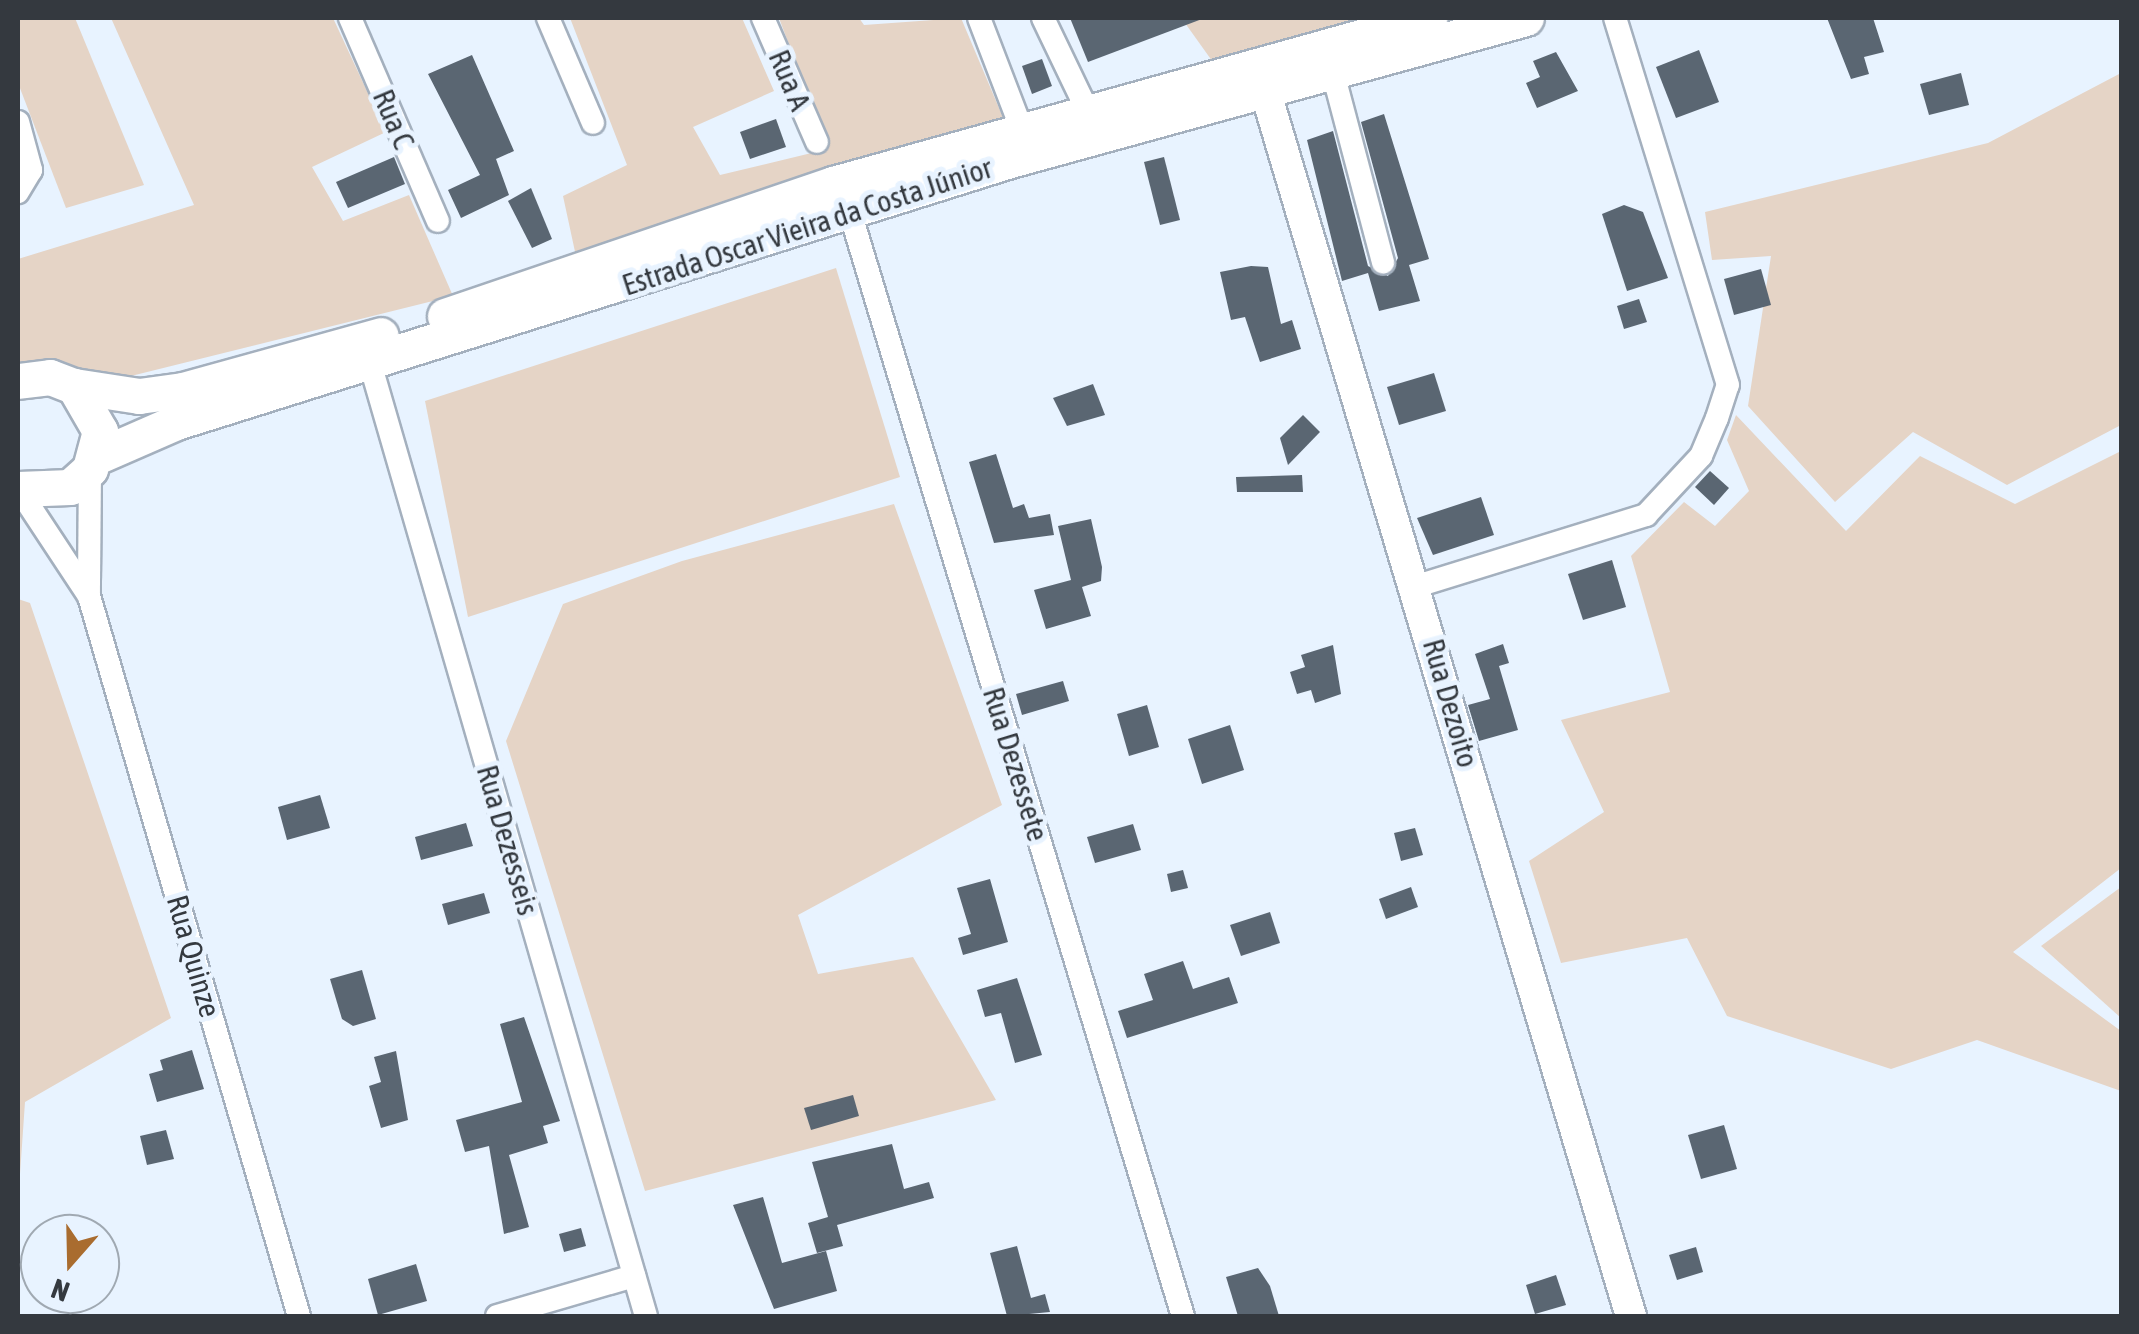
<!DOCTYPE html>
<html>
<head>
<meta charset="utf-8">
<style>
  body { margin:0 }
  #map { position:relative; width:2139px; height:1334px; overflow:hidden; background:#e8f3ff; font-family:"Asap Condensed",sans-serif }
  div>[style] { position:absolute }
  .green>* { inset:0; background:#e5d4c6 }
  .building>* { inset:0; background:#5a6672 }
  .roads { filter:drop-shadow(2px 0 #a4b0be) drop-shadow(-2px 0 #a4b0be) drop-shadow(0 2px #a4b0be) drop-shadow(0 -2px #a4b0be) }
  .minor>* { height:22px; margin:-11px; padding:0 11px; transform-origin:11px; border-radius:11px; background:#fff }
  .secondary>* { height:30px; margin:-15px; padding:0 15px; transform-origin:15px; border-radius:15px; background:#fff }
  .primary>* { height:35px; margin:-17.5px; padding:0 17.5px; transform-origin:17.5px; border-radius:17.5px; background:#fff }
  span { translate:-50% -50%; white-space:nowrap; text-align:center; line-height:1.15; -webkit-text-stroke:10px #e8f3ff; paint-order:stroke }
  .street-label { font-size:30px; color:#34393f }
  .frame { position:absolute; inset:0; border:20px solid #34393f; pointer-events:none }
  .north { position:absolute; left:20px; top:1214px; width:100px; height:100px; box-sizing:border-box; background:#e8f3ff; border:2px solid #a0a9b2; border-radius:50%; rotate:200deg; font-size:28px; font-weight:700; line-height:40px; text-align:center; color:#34393f }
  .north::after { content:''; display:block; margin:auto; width:35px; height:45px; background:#a96c2f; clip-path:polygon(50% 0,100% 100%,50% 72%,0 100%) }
</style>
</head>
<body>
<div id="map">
  <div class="green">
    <i style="clip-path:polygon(18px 18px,75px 18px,144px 185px,66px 208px,18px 83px)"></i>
    <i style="clip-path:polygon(111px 18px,333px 18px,386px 132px,312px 167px,343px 221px,409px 195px,453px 296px,131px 376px,38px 362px,18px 369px,18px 259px,194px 205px)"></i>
    <i style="clip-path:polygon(570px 18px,742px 18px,774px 91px,693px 127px,720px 175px,828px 149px,779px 18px,859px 18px,864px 25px,961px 18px,1007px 127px,577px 261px,563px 196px,627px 165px)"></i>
    <i style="clip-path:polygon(1198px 18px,1379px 18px,1215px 65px,1185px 23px)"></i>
    <i style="clip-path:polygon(2121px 73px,2121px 425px,2007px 485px,1913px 432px,1835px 502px,1748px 406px,1771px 256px,1712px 260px,1705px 212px,1988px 143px)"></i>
    <i style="clip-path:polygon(836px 268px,900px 477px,468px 617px,425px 401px)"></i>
    <i style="clip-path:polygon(1736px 415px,1846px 531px,1920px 456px,2015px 504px,2121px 451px,2121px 868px,2013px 952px,2121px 1031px,2121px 1091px,1977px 1040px,1891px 1069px,1727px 1016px,1687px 938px,1561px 963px,1529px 861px,1604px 812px,1561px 720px,1670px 692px,1631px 556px,1684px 502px,1715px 526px,1749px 491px,1727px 440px)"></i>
    <i style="clip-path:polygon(894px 504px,1002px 805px,798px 915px,818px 974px,913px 957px,996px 1100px,645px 1191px,506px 741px,563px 604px,682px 561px)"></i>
    <i style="clip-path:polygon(18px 599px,30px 603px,171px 1018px,25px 1102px,18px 1203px)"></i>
    <i style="clip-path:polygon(2121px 887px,2121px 1018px,2041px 946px)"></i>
  </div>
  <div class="building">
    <i style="clip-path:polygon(1070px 18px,1201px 18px,1202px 19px,1088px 62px)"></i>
    <i style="clip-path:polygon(1827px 18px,1873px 18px,1884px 52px,1864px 57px,1869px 74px,1851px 79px)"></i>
    <i style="clip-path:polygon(1699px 50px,1719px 102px,1676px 118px,1656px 67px)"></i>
    <i style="clip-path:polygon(1556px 52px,1578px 91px,1537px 108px,1526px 83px,1540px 77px,1533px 61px)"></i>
    <i style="clip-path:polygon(472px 55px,514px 151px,496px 159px,509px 195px,461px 218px,448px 190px,480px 175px,428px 74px)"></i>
    <i style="clip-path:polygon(1042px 59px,1052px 86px,1032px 94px,1022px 66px)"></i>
    <i style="clip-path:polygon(1961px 73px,1969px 105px,1929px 115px,1920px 84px)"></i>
    <i style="clip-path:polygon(1384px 114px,1429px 259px,1409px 265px,1420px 301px,1379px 311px,1368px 273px,1342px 281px,1307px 140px,1333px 131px,1368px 266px,1388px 276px,1398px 258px,1361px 122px)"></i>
    <i style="clip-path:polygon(776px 119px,786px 147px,750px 159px,740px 132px)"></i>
    <i style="clip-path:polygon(394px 157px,405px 184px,348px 208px,336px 182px)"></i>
    <i style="clip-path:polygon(1164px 157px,1180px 220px,1160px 225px,1144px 162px)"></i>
    <i style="clip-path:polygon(531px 188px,552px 239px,532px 248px,508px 201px)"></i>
    <i style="clip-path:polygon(1624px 205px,1643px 212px,1668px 278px,1627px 291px,1602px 214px)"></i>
    <i style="clip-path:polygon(1251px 266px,1268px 267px,1281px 324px,1292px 320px,1301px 349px,1260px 362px,1245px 317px,1231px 320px,1220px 272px)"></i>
    <i style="clip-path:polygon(1761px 269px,1771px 305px,1734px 315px,1724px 279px)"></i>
    <i style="clip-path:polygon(1639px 299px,1647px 322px,1624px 329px,1617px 306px)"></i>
    <i style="clip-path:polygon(1434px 373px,1446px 411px,1399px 425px,1387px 387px)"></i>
    <i style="clip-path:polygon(1093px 384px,1105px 415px,1067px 426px,1053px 398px)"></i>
    <i style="clip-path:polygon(1303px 415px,1320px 432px,1288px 465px,1280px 438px)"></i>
    <i style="clip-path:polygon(996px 454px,1013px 508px,1024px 504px,1029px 518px,1050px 514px,1054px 535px,994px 543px,969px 462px)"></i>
    <i style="clip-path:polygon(1710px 471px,1729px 488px,1714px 505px,1695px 487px)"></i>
    <i style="clip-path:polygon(1302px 475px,1303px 492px,1237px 492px,1236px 477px)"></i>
    <i style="clip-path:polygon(1481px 497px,1494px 535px,1433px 555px,1417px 518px)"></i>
    <i style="clip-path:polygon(1091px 519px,1102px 567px,1101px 581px,1082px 587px,1091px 616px,1046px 629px,1034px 590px,1071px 580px,1058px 526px)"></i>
    <i style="clip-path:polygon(1612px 560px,1626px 607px,1583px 620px,1568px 574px)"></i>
    <i style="clip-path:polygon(1503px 644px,1509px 663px,1499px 666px,1518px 730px,1479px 741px,1468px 705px,1490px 699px,1475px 654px)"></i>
    <i style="clip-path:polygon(1333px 645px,1341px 694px,1315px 703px,1311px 690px,1297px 694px,1290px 672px,1305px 667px,1301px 655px)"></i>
    <i style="clip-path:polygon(1063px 681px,1069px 701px,1022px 715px,1016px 694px)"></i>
    <i style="clip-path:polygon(1147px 705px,1159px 747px,1129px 756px,1117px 714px)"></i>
    <i style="clip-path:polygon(1230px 725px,1244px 770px,1202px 784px,1188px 739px)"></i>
    <i style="clip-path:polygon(320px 795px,330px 828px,287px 840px,278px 807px)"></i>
    <i style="clip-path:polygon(466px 823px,473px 846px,421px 860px,415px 837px)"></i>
    <i style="clip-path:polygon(1133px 824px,1141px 850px,1095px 863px,1087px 837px)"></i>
    <i style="clip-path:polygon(1415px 828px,1423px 855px,1401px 861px,1394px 833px)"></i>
    <i style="clip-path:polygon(1183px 870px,1188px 888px,1171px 892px,1167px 874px)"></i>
    <i style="clip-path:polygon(990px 879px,1008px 942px,963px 955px,958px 938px,971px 934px,957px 888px)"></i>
    <i style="clip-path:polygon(1411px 887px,1418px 907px,1386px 919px,1379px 899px)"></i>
    <i style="clip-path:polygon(484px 893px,490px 913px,448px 925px,442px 904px)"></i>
    <i style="clip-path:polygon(1270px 912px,1280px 943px,1241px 956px,1230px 925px)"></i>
    <i style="clip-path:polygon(1183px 961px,1193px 989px,1229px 977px,1238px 1003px,1127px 1038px,1118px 1011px,1153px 1000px,1144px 974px)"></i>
    <i style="clip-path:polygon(362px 970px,376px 1019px,353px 1026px,342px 1019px,330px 979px)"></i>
    <i style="clip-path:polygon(1017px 978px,1042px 1055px,1015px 1063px,1001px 1013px,985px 1017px,977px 990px)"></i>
    <i style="clip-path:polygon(524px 1017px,560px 1121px,543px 1126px,548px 1143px,509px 1155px,529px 1227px,504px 1234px,489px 1146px,465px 1152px,456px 1120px,522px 1102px,500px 1024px)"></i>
    <i style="clip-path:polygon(192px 1050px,204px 1089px,157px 1102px,149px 1074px,163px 1070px,160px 1060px)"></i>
    <i style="clip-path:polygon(396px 1051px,408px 1120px,381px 1128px,369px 1086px,381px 1082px,374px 1057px)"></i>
    <i style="clip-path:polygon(853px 1095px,859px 1116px,811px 1130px,804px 1108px)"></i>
    <i style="clip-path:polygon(1724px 1125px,1737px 1169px,1701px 1179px,1688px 1135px)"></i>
    <i style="clip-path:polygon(166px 1130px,174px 1159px,147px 1165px,140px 1136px)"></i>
    <i style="clip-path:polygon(892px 1144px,904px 1189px,929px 1182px,934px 1198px,837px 1225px,843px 1246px,817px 1253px,808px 1223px,828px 1217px,812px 1162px)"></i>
    <i style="clip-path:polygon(763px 1197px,782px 1263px,826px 1251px,837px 1291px,774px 1309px,733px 1205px)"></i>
    <i style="clip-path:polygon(581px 1228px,586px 1246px,564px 1252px,559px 1234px)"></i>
    <i style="clip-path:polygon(1017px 1246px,1031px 1298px,1045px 1294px,1050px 1312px,1007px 1316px,990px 1253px)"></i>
    <i style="clip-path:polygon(1696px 1247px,1703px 1272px,1677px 1280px,1669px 1255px)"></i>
    <i style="clip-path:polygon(416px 1264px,427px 1301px,378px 1315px,368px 1279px)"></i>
    <i style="clip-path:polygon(1258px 1268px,1270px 1286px,1279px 1316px,1238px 1316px,1226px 1277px)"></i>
    <i style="clip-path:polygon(1556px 1275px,1566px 1305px,1535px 1314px,1526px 1285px)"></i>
  </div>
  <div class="roads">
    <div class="minor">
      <i style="left:350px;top:18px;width:221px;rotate:66.6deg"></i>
      <i style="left:548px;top:18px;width:114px;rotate:66.8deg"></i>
      <i style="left:763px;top:18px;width:135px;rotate:66.5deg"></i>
      <i style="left:979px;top:18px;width:125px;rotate:69deg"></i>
      <i style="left:1043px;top:18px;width:104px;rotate:64.4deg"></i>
      <i style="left:1333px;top:73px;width:196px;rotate:75.2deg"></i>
      <i style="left:18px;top:122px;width:50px;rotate:74.8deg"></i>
      <i style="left:31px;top:170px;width:26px;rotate:121deg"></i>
      <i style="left:850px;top:212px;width:1153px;rotate:73.22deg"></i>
      <i style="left:370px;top:363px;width:992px;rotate:73.85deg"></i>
      <i style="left:90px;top:469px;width:127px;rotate:90.5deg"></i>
      <i style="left:89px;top:596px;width:750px;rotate:73.74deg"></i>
      <i style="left:19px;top:490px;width:127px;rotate:56.6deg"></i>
      <i style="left:1417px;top:586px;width:240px;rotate:-17.2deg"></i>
      <i style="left:1646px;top:515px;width:81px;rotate:-47deg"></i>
      <i style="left:1701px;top:456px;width:41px;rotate:-67.2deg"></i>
      <i style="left:1717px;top:418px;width:35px;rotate:-72deg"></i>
      <i style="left:1728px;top:385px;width:384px;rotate:-107.1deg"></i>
      <i style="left:497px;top:1316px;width:143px;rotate:-16.3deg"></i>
    </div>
    <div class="secondary">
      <i style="left:1265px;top:90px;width:1279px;rotate:73.38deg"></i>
    </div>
    <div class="primary">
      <i style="left:445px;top:316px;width:410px;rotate:-18.8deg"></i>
      <i style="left:833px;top:184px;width:619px;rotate:-15.56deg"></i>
      <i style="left:18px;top:381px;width:32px;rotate:-7deg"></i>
      <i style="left:50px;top:377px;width:26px;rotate:21deg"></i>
      <i style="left:74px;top:386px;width:52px;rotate:60deg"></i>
      <i style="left:100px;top:431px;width:39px;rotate:105deg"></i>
      <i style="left:90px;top:469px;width:27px;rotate:138deg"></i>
      <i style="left:70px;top:487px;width:52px;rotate:177.8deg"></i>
      <i style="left:74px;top:386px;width:66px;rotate:8.7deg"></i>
      <i style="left:139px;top:396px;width:44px;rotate:-7.8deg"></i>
      <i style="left:183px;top:390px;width:205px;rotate:-15.5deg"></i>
      <i style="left:96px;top:457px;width:87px;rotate:-23.6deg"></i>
      <i style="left:176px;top:422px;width:874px;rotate:-17.44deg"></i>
      <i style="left:1010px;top:160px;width:535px;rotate:-15.39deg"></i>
    </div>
  </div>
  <div class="street-label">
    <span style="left:790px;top:80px;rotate:67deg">Rua A</span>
    <span style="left:394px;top:119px;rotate:67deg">Rua C</span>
    <span style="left:807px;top:226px;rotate:-18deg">Estrada Oscar Vieira da Costa Júnior</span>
    <span style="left:1451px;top:703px;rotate:74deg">Rua Dezoito</span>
    <span style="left:1016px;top:764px;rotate:73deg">Rua Dezessete</span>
    <span style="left:508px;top:840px;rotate:74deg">Rua Dezesseis</span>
    <span style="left:194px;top:956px;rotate:74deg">Rua Quinze</span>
  </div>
  <div class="frame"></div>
  <div class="north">N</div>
</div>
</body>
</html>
